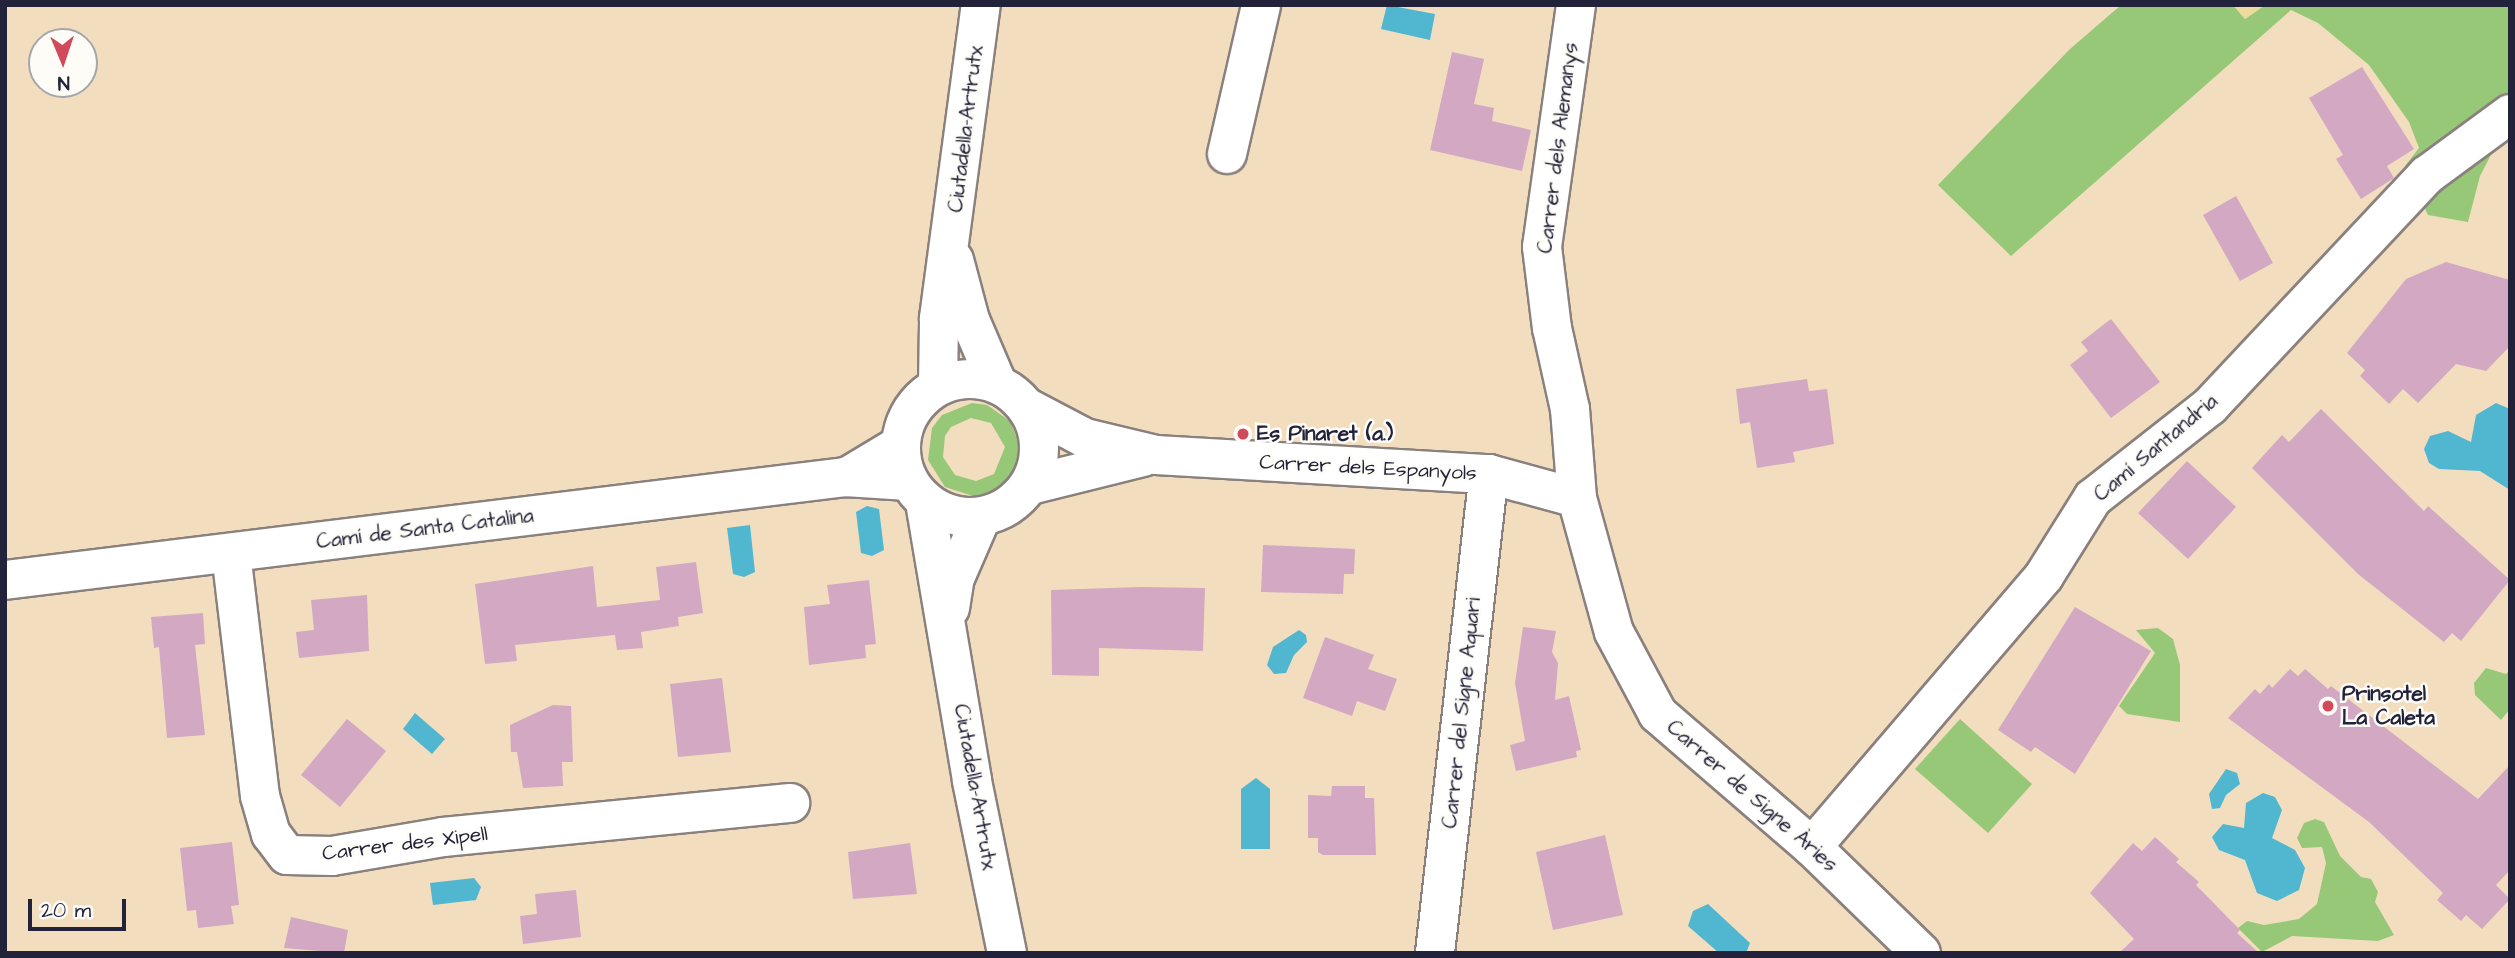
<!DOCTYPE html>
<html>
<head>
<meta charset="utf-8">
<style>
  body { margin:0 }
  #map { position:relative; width:2515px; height:958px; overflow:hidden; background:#f2debf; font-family:"Architects Daughter",sans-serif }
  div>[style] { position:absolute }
  .green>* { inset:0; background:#97c877 }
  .sand>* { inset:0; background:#eeda9e }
  .water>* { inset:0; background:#51b6cf }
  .building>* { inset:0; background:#d2a8c3 }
  .roads { filter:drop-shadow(2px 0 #8a807d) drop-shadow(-2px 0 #8a807d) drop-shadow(0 2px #8a807d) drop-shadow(0 -2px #8a807d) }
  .minor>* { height:38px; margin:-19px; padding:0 19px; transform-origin:19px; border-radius:19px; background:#fff }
  .major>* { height:38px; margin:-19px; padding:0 19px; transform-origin:19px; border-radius:19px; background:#fff }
  .major>.ring { margin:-19px; padding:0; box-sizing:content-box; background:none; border:38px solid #fff; border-radius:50% }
  .dots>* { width:19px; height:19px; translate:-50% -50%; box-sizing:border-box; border:4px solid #fdfcf7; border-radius:50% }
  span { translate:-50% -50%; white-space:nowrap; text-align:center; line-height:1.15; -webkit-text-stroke:5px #fdfcf7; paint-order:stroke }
  .street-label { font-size:21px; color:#22223b }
  .poi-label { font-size:21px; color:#22223b; font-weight:700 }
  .left { translate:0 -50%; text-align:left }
  .frame { position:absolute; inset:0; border:7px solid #22223b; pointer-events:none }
  .north { position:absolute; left:28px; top:28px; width:70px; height:70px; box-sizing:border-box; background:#fdfcf7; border:2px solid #a5a5ac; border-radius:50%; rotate:178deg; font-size:19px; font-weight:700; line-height:28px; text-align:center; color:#22223b }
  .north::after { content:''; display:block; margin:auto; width:24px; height:32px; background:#d1495b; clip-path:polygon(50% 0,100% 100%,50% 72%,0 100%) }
  .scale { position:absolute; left:28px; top:899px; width:98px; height:32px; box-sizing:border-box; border:4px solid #22223b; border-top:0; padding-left:9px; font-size:21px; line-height:24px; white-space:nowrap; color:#22223b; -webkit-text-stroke:5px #fdfcf7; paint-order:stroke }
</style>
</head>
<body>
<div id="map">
  <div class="green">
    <i style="clip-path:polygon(2121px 5px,2233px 5px,2245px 19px,2265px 5px,2510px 5px,2510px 133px,2496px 145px,2480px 176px,2468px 222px,2428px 215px,2405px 166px,2419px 148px,2409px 122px,2369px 65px,2318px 23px,2291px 10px,2011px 256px,1938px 185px,2070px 49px)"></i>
    <i style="clip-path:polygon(evenodd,972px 403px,987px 405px,1010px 421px,1021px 448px,1013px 476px,1003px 487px,976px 497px,945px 487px,928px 460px,932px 428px,942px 415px,972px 403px,971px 418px,991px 423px,1005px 447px,994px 474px,976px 481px,955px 475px,943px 457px,945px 436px,951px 427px,971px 418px)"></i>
    <i style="clip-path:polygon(2158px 628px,2173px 639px,2180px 665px,2180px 722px,2127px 714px,2119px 706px,2155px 653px,2136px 630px)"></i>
    <i style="clip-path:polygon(2486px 668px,2506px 674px,2510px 670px,2510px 709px,2501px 720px,2475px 695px,2474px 683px)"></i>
    <i style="clip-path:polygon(1960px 719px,2032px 784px,1988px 833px,1915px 769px)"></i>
    <i style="clip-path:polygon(2315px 819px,2324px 822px,2340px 856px,2361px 877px,2371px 879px,2378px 892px,2375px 902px,2394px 935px,2378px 941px,2292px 936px,2262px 952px,2238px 928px,2247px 921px,2264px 925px,2299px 919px,2317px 904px,2326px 863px,2322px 847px,2302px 848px,2297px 838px,2304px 823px)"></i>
  </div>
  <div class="sand">
    <i style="clip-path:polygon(2233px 5px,2265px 5px,2245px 19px)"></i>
  </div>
  <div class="water">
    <i style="clip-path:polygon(1387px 5px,1435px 14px,1430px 40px,1381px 29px)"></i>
    <i style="clip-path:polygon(2496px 403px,2510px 409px,2510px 490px,2480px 471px,2439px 469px,2429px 463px,2424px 449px,2430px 436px,2448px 431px,2471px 442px,2476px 415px)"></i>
    <i style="clip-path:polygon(867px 506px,879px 509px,884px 550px,872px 556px,861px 553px,856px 512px)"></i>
    <i style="clip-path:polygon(750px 525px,755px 572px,744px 577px,733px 574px,727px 528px)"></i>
    <i style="clip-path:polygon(1299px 630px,1306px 635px,1307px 642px,1294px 655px,1286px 673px,1274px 674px,1267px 665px,1273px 647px)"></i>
    <i style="clip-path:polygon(415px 713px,445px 739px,432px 754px,403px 729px)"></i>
    <i style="clip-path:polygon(2226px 769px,2237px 773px,2240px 784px,2226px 795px,2220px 808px,2212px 809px,2209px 794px)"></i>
    <i style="clip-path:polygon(1256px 778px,1270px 789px,1270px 849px,1241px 849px,1241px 789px)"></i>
    <i style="clip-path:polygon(2263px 793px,2275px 797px,2282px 810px,2272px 838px,2295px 850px,2305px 868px,2299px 890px,2277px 901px,2257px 893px,2245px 860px,2219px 850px,2212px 837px,2223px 824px,2244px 828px,2246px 803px)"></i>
    <i style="clip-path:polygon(474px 878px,481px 887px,476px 900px,433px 905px,430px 883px)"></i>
    <i style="clip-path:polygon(1708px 904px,1750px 943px,1746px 953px,1719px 953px,1688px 926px,1693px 911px)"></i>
  </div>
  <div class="building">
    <i style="clip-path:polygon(1452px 52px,1484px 59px,1474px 104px,1494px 108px,1492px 121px,1531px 130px,1522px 171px,1430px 150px)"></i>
    <i style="clip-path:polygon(2362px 67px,2414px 149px,2387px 166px,2394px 178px,2361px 199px,2336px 159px,2343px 155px,2309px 98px)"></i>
    <i style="clip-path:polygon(2236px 196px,2273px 263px,2240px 281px,2203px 215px)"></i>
    <i style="clip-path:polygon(2446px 262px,2510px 280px,2510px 346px,2486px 371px,2456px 364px,2418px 403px,2403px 389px,2389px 404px,2360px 376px,2365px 370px,2347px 353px,2406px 279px)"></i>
    <i style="clip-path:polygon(2111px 319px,2160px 382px,2111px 418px,2070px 365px,2088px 351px,2081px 342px)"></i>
    <i style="clip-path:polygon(1807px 379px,1809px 391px,1827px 389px,1834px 444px,1793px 452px,1795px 462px,1757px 468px,1750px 422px,1740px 424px,1736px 389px)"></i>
    <i style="clip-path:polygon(2321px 409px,2424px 511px,2428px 506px,2510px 580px,2461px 641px,2452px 633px,2444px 642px,2358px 574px,2252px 468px,2282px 435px,2289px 442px)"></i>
    <i style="clip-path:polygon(2187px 461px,2236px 507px,2188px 559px,2138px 513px)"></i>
    <i style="clip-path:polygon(1263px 545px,1355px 549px,1354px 574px,1344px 574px,1343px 594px,1261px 592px)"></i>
    <i style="clip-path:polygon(696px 562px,703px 613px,678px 617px,679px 626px,641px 632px,643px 648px,617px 650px,615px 635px,515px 645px,517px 661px,485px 664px,475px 584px,593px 566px,597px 607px,660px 600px,656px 567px)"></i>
    <i style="clip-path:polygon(869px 580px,876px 644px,865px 645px,866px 658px,809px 665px,804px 607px,830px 604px,827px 585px)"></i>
    <i style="clip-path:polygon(1141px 587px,1205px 588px,1203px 651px,1099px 648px,1099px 676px,1052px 675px,1051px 590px)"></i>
    <i style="clip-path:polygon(367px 595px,369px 651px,299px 658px,296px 632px,314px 630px,311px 600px)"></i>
    <i style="clip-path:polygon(2075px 607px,2151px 651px,2075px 774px,2035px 747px,2031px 752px,1998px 730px)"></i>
    <i style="clip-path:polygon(203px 613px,205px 644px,195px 645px,205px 735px,167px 738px,159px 647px,154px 648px,151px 617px)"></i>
    <i style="clip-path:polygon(1523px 627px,1556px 631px,1552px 652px,1558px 663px,1555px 700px,1569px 696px,1581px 750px,1576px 751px,1577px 757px,1516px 771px,1510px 745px,1525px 741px,1515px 683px)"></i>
    <i style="clip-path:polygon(1325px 637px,1374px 655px,1368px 669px,1397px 679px,1385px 711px,1357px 701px,1352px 716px,1303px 698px)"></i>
    <i style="clip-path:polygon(2290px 669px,2298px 676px,2305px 669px,2328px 689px,2331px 686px,2478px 799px,2510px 765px,2510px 870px,2496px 885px,2510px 899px,2482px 929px,2466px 915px,2461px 921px,2437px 900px,2443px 893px,2369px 822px,2228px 718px,2255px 689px,2260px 694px,2269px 684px,2272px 688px)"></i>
    <i style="clip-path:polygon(722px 678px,731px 752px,678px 757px,670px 684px)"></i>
    <i style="clip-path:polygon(553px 705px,571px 706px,573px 762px,562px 762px,563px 786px,523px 788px,517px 752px,511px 752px,510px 725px)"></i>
    <i style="clip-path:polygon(347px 719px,386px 751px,340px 807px,301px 775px)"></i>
    <i style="clip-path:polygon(1332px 786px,1365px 786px,1365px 798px,1374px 798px,1376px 855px,1323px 855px,1318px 852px,1318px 838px,1308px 838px,1308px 795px,1331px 796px)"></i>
    <i style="clip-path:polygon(1605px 835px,1623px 915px,1553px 930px,1536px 852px)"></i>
    <i style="clip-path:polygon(2155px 837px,2179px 859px,2176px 862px,2199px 882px,2196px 885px,2240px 930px,2237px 933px,2259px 953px,2119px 953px,2134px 939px,2090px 893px,2133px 843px,2142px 851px)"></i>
    <i style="clip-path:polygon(232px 842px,239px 905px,231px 906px,234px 924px,198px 928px,196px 910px,187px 911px,180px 848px)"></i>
    <i style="clip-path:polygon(910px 843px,917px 894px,853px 899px,848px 852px)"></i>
    <i style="clip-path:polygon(576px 890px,581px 937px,523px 944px,520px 916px,537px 914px,535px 894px)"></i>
    <i style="clip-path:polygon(291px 917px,348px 930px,344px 953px,284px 948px)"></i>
  </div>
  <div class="roads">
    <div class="minor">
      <i style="left:1576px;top:5px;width:244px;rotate:98deg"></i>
      <i style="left:1542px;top:247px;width:82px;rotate:83deg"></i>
      <i style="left:1552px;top:328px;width:83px;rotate:77.5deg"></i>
      <i style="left:1570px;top:409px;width:89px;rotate:85.5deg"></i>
      <i style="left:1577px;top:498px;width:139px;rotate:74.6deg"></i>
      <i style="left:1614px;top:632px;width:93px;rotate:61.8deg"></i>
      <i style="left:1658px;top:714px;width:203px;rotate:40.8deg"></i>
      <i style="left:1812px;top:847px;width:152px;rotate:44.2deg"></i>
      <i style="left:1227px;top:154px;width:153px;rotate:-77.1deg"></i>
      <i style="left:1028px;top:408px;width:64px;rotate:27.8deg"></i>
      <i style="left:1085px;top:438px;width:73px;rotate:13.5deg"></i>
      <i style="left:1156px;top:455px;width:334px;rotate:3.3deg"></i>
      <i style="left:1489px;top:474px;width:91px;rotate:15.3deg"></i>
      <i style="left:847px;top:477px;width:62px;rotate:-31.1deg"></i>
      <i style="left:1030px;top:485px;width:116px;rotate:-13.9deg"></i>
      <i style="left:231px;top:553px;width:245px;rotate:83.2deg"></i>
      <i style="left:260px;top:796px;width:40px;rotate:74deg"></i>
      <i style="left:271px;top:834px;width:26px;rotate:53deg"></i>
      <i style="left:287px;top:855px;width:45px;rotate:1.3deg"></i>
      <i style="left:332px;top:856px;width:113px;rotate:-9.7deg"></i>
      <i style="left:443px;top:837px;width:349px;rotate:-5.6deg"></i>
      <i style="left:5px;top:580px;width:846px;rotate:-6.99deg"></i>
      <i style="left:845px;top:477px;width:63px;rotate:3.6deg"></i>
      <i style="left:1812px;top:847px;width:357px;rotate:-49.4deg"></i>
      <i style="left:2044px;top:576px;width:92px;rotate:-57.9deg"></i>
      <i style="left:2093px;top:498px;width:149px;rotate:-38.2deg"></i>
      <i style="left:2210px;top:406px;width:317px;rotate:-46.8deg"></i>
      <i style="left:2427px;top:175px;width:103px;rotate:-36.3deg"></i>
      <i style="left:1435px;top:953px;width:482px;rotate:-83.6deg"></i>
    </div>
    <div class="major">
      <i style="left:954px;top:260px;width:62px;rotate:75.1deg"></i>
      <i style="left:970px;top:320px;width:69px;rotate:66.8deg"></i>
      <i class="ring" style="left:901px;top:379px;width:100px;height:100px"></i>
      <i style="left:938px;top:385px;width:67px;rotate:-89.1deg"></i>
      <i style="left:939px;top:318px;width:316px;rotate:-82.4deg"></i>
      <i style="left:925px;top:502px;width:283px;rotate:80.4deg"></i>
      <i style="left:972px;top:781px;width:176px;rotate:78.5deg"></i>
      <i style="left:950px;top:608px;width:30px;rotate:-81deg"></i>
      <i style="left:955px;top:578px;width:65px;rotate:-66.6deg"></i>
    </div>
  </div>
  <div class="dots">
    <i style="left:1243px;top:434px;background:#d1495b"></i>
    <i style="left:2328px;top:706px;background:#d1495b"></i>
  </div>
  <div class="street-label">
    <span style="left:966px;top:129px;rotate:-83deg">Ciutadella-Artrutx</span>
    <span style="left:1558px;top:148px;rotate:-83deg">Carrer dels Alemanys</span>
    <span style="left:2156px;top:448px;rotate:-40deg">Camí Santandria</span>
    <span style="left:1368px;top:468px;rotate:3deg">Carrer dels Espanyols</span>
    <span style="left:425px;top:529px;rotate:-7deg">Camí de Santa Catalina</span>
    <span style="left:1462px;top:713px;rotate:-84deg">Carrer del Signe Aquari</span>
    <span style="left:975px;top:787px;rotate:80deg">Ciutadella-Artrutx</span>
    <span style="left:1752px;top:796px;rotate:41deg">Carrer de Signe Àries</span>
    <span style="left:405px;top:844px;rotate:-7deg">Carrer des Xipell</span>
  </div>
  <div class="poi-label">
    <span class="left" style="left:1257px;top:434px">Es Pinaret (a.)</span>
    <span class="left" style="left:2342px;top:706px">Prinsotel<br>La Caleta</span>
  </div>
  <div class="frame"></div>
  <div class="north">N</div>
  <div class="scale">20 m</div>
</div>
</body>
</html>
